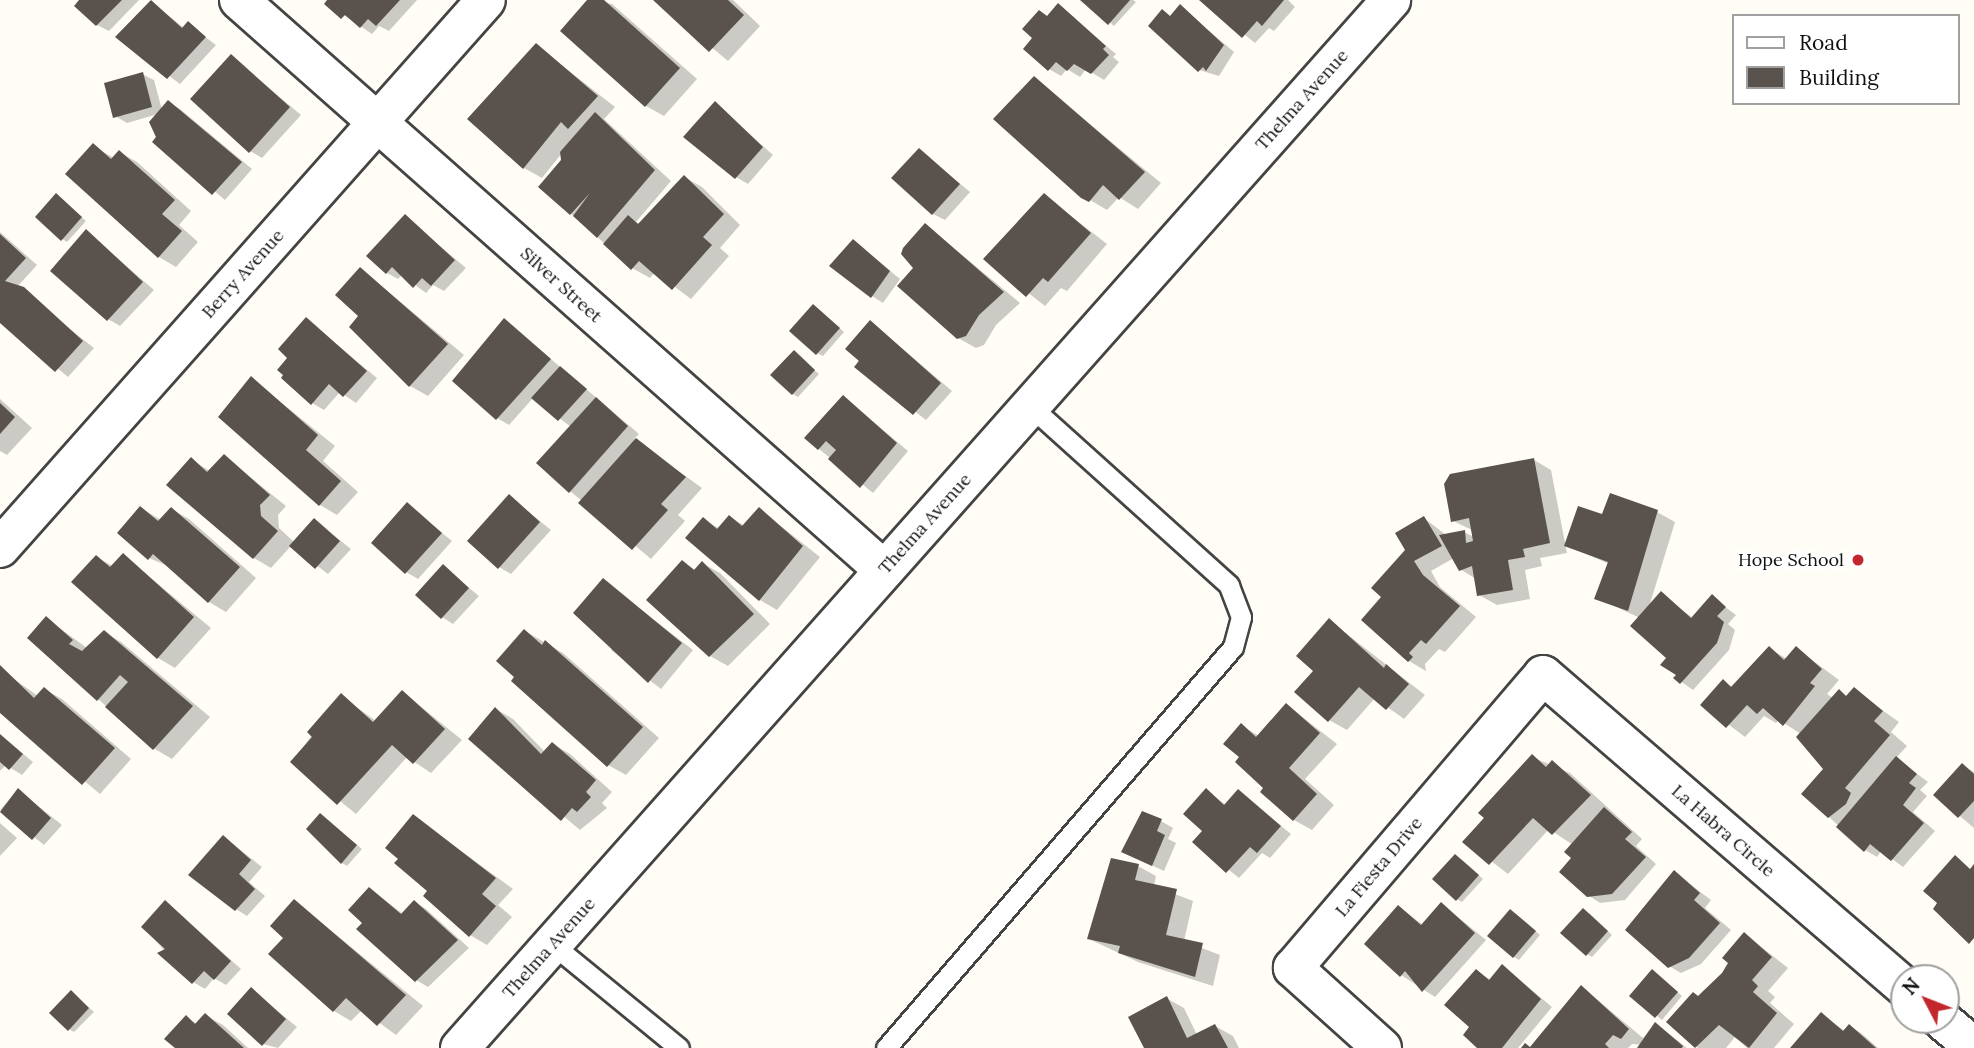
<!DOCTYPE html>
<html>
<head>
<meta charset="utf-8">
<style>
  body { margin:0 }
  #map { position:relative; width:1974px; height:1048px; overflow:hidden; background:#fffdf5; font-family:Lora,serif }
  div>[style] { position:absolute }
  .shadow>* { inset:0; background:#0003 }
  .building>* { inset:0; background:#5a524d }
  .roads { filter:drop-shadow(2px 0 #444) drop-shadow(-2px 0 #444) drop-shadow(0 2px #444) drop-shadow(0 -2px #444) }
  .lane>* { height:19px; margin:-9.5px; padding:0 9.5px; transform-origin:9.5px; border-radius:9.5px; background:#fff }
  .street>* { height:38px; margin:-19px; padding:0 19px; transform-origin:19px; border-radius:19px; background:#fff }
  .dots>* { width:19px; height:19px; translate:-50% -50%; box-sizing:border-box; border:4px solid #fff; border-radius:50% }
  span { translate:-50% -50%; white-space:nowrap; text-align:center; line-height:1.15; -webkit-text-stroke:7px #fff; paint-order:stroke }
  .street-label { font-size:18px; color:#111 }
  .poi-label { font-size:18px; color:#111 }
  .right { translate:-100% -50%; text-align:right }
  .legend { position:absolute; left:1732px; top:14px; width:228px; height:91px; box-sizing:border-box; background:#fff; border:2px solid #a0a0a0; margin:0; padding:9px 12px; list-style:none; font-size:21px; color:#111 }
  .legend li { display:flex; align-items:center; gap:14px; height:35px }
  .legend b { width:35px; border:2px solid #a0a0a0 }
  .north { position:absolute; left:1890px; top:964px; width:70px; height:70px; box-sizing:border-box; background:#fff; border:2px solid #a0a0a0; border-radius:50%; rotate:312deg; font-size:19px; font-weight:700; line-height:28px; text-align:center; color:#111 }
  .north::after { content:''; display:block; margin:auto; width:24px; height:32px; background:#c4262e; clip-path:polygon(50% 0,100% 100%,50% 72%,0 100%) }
</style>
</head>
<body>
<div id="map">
  <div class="shadow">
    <i style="clip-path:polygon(81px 0,139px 0,109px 31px,97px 25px)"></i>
    <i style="clip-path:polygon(329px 0,417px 0,389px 31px,379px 26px,372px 34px,326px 3px)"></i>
    <i style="clip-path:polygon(589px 0,612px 4px,697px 79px,664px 116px,646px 106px,562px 31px)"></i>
    <i style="clip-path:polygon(655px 0,733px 0,760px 26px,728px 61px)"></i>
    <i style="clip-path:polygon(1085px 0,1133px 0,1136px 2px,1114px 26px)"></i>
    <i style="clip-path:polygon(1202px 0,1288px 0,1295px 7px,1274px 31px,1269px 28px,1255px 43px)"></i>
    <i style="clip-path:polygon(150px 1px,184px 28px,188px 24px,216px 45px,180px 84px,117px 37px)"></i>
    <i style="clip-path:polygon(1058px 6px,1116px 54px,1113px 57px,1119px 62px,1104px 80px,1086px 69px,1080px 77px,1067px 69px,1061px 76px,1049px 69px,1048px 17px)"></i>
    <i style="clip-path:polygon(1180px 6px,1234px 52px,1219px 76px,1199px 70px,1163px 12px,1171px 17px)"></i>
    <i style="clip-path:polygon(536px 45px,615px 107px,604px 119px,671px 181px,636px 222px,640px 224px,684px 177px,702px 187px,740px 225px,720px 248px,729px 256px,691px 299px,655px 272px,650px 278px,632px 268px,541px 187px,563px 161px,562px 153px,542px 178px,524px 168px)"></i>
    <i style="clip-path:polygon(231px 56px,301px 115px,262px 158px,250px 151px)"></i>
    <i style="clip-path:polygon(142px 74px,154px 80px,162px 110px,168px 103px,180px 109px,252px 169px,225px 200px,155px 141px,158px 114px,127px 123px,115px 116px)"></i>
    <i style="clip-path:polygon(1034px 78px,1161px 183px,1138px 209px,1119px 197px,1107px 210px,1090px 200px)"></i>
    <i style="clip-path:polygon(715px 103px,773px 155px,748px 184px,736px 177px)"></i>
    <i style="clip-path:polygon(93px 146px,114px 158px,119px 152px,137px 162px,191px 211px,179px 225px,198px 242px,176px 267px,159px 257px)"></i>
    <i style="clip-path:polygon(919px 150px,970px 192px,945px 220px,933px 214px)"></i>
    <i style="clip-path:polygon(57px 195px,86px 221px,67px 242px,62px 239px)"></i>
    <i style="clip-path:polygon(1044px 195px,1107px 244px,1067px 291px,1061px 288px,1045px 306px,985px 259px)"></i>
    <i style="clip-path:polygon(405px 217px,466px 268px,444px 291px,433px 285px,426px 293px,402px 275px,398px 279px,387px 273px)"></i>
    <i style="clip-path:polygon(926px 225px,1020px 303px,996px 325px,984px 345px,976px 348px,958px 338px,915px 268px)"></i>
    <i style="clip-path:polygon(86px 231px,154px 290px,120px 326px,108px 319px)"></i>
    <i style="clip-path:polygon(0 232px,37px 265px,17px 287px,94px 348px,68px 377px,0 320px)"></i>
    <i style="clip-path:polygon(854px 241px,900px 279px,883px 303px,872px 296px)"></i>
    <i style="clip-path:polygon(361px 269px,464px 355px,428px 396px,410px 386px,351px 327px,361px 315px)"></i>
    <i style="clip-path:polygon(818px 309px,844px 332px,823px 356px,817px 353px)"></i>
    <i style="clip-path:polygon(307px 320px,377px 378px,356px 403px,340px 392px,324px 410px,312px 403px,290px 358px)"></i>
    <i style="clip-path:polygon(505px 320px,639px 434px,634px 439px,702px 488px,678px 515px,685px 521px,651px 559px,570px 491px,571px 427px,533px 398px,509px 425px,497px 418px)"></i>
    <i style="clip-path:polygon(871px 322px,952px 391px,926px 420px,856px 366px)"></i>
    <i style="clip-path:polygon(794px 352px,819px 374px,798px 397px,793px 394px)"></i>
    <i style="clip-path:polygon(251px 378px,335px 446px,323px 461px,358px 492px,337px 515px,320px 505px)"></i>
    <i style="clip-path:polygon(844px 397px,908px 451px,873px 493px,819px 449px)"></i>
    <i style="clip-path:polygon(0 399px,32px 428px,7px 455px,0 451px)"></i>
    <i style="clip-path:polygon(224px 456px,286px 506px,278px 515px,279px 528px,294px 542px,314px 520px,351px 549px,328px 574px,291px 546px,271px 568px,254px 558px,191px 460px,210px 471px)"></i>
    <i style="clip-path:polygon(1534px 460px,1551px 470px,1567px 553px,1540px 558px,1542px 566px,1525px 570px,1530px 599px,1497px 605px,1479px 595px,1476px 579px,1460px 569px,1454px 558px,1431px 571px,1440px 587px,1476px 617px,1445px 652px,1439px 649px,1425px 664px,1426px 671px,1409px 661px,1384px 597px,1407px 551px,1424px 518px,1446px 535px,1464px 532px,1474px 537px,1472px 530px,1453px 521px)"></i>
    <i style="clip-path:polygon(509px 496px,551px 530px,511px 574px,499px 567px)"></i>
    <i style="clip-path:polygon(407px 505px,452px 541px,418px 579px,406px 572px)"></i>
    <i style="clip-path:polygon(141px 508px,161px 520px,171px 509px,189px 519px,256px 578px,226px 612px,209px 602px,168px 566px,149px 558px)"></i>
    <i style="clip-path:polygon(759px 509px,820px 557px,777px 610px,760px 600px,704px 520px,720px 529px,730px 517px,745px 526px)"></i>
    <i style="clip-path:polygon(1657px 512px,1675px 522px,1649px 607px,1661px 594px,1693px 618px,1712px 597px,1736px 615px,1728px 624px,1735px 630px,1729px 650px,1693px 690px,1676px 678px,1679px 674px,1640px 618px,1597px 598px,1609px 564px,1566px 545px,1603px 517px)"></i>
    <i style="clip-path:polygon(123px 555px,211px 628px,175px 668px,158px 658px,96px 557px,113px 566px)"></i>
    <i style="clip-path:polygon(682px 562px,696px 570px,702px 563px,720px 573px,770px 624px,728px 666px,710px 656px)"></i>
    <i style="clip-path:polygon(443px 567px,479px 596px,453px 624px,442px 617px)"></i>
    <i style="clip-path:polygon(603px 581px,693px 650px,661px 689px,611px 650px,615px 645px)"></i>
    <i style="clip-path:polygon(47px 619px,87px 648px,104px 632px,121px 642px,210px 717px,172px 759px,155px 749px,98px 699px)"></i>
    <i style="clip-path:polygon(1329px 620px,1425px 695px,1404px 719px,1375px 698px,1347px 730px,1329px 720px,1315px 671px)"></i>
    <i style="clip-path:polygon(525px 631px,563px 653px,659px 738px,626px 775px,608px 765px)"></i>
    <i style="clip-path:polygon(1769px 648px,1787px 659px,1796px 648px,1839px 680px,1827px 694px,1833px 698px,1839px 691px,1848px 697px,1854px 690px,1899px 722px,1891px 732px,1907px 746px,1896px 758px,1928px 782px,1920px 790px,1927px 796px,1913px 812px,1935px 831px,1903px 867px,1881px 851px,1877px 857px,1865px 850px,1829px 817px,1825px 769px,1801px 734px,1779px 720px,1776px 723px,1764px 716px,1745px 737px,1703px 705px,1723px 682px,1733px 687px)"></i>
    <i style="clip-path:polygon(0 669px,38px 696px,44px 689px,62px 699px,131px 759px,100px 794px,0 711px)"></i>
    <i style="clip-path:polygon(403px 692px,462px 740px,431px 773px,407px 757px,356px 814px,292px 762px,341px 696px,376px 721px)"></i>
    <i style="clip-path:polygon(1287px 705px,1337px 744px,1305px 779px,1334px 805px,1312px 830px,1294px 820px,1266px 788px,1242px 726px,1259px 736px)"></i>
    <i style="clip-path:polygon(496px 709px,513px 719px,545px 752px,553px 744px,570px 754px,612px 792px,602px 803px,607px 808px,580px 830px,470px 738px)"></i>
    <i style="clip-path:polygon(0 735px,33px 762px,22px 775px,6px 765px,0 771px)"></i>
    <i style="clip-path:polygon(1532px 757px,1570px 773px,1642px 839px,1636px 846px,1656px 864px,1625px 900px,1600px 903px,1588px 895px,1573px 845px,1549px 829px,1508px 874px,1465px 841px)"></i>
    <i style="clip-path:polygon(1962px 765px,1974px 772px,1974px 828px,1935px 795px)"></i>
    <i style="clip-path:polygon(18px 790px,62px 825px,44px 845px,0 810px)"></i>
    <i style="clip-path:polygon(1206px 790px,1226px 805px,1238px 791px,1291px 834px,1270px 858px,1262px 853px,1239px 878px,1194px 842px,1204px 831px)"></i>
    <i style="clip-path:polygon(320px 815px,362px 849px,347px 866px,342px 863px)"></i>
    <i style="clip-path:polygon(414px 817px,513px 889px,498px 905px,512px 917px,487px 945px,470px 935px,400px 859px)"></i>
    <i style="clip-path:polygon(1161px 821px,1173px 828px,1168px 839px,1176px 843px,1164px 871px,1123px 852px)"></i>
    <i style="clip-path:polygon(0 823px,17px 838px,0 856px)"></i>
    <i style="clip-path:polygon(224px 837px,262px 867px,249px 882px,265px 896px,247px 916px,236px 909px)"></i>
    <i style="clip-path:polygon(1461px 859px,1483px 879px,1462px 902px,1457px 899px)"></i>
    <i style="clip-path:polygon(1138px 866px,1156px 876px,1154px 886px,1193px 901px,1184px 941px,1220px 955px,1213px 986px,1138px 962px,1089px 939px)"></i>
    <i style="clip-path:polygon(1674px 872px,1711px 900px,1705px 908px,1731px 930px,1701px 964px,1681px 973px,1669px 966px)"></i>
    <i style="clip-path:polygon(370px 889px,403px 914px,414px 902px,426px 909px,469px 948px,428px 987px,416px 980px,364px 923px)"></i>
    <i style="clip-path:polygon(295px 901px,423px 1006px,396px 1035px,362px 1010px,351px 1021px,334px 1011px,285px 938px)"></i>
    <i style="clip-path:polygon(166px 902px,241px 969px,226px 985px,214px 978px,205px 989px,193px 982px,143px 927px)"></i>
    <i style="clip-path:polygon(1442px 904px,1486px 940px,1435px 997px,1401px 975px,1399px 907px,1423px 925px)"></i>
    <i style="clip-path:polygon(1589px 913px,1612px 935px,1592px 957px,1587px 954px)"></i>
    <i style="clip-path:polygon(1516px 914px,1540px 935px,1519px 960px,1514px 957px)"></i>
    <i style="clip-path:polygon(1745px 934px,1788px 968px,1768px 991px,1775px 997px,1770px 1003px,1794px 1024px,1774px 1048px,1747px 1048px,1735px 1037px,1726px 1048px,1698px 1048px,1668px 1022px,1724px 974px)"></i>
    <i style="clip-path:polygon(1503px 966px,1552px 1007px,1518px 1048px,1480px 1048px,1472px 1027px,1477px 971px,1491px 980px)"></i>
    <i style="clip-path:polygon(1658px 975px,1682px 996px,1662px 1020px,1632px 995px)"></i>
    <i style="clip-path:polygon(1582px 987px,1643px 1038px,1656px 1024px,1687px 1048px,1632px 1044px,1628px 1048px,1532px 1048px)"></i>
    <i style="clip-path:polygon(251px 989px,297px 1027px,278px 1048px,263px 1044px)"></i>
    <i style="clip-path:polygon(76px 996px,94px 1012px,74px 1032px,69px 1029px)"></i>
    <i style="clip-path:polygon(1166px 998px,1184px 1008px,1197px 1035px,1215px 1026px,1233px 1036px,1239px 1048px,1145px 1048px)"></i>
    <i style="clip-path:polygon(1821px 1014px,1845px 1031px,1849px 1026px,1861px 1033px,1878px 1048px,1792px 1048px)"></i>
    <i style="clip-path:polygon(205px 1015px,223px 1025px,248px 1048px,176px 1048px,186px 1018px,198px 1024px)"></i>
  </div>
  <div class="building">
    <i style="clip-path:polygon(79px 0,122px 0,96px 26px,74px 6px)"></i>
    <i style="clip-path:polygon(151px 0,182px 28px,188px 21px,206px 37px,167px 79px,115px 37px)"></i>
    <i style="clip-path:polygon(327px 0,400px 0,376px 26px,368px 19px,360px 28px,345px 15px,341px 19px,324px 4px)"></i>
    <i style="clip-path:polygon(587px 0,604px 0,680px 68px,645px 107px,560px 31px)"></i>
    <i style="clip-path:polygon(653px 0,728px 0,744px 15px,709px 52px)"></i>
    <i style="clip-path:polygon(1080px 0,1130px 0,1108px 25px)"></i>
    <i style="clip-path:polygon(1199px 0,1284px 0,1262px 26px,1257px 21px,1242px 38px)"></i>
    <i style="clip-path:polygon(1058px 3px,1106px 46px,1103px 49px,1109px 55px,1091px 74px,1074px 64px,1067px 71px,1056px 62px,1048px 71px,1023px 49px,1032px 38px,1022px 29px,1039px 10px,1047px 16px)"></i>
    <i style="clip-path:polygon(1180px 4px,1224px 45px,1206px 71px,1203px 67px,1198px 72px,1148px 26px,1162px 9px,1170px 16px)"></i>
    <i style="clip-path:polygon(536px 43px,598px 96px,568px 129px,561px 122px,523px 169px,467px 119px)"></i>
    <i style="clip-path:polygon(231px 54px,290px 107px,249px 153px,190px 99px)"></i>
    <i style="clip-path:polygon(143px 72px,152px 107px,113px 118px,104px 83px)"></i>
    <i style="clip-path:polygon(1034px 76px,1145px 172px,1119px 200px,1103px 185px,1089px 202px,1081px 198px,993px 119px)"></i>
    <i style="clip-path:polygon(168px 100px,242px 162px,212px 195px,152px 142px,156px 137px,149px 122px)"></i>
    <i style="clip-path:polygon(715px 101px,763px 147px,735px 179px,683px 137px)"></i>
    <i style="clip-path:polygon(595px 112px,655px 170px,597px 238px,573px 216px,590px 193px,570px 215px,538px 187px,561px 160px,560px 152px)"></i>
    <i style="clip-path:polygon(93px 143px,111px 159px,119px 150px,175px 200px,162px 214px,182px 231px,158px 258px,65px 174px)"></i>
    <i style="clip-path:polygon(919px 148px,960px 184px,932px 215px,891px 178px)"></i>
    <i style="clip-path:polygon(684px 175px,724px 214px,703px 237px,712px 245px,672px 290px,639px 261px,631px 270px,603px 244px,628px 215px,638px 224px)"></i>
    <i style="clip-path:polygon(56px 193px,82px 217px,61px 241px,35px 217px)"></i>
    <i style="clip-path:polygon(1044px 193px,1091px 233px,1048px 282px,1043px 278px,1026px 297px,983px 259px)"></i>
    <i style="clip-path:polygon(405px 214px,455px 260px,431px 286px,422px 278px,413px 288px,392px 267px,386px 274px,366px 256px)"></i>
    <i style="clip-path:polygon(925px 223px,1004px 292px,979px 315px,966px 336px,957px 339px,897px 286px,913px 268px,901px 254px,903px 248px)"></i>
    <i style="clip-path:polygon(86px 229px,143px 282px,107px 321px,50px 271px)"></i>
    <i style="clip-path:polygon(0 234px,26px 258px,5px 281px,24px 287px,83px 341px,55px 372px,0 323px)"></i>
    <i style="clip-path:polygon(853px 239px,890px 271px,871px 298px,829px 266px)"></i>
    <i style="clip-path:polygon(360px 267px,448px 344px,409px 387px,349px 327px,358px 316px,335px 295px)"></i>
    <i style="clip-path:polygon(813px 304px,840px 328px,816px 355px,789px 331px)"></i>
    <i style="clip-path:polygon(306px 317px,367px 371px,343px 397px,329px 384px,311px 405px,281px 378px,283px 375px,277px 370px,287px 358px,278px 349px)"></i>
    <i style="clip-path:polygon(504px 318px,551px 359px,496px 420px,452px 381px)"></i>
    <i style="clip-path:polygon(870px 320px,941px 383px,913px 415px,854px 367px,859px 361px,845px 349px)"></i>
    <i style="clip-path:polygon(794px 350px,815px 370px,792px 395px,770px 375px)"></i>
    <i style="clip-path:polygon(560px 366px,587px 389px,558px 421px,531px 398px)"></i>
    <i style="clip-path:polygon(251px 376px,318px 435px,306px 450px,341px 481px,319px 506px,218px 417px)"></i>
    <i style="clip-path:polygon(843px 395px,897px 443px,860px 488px,828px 459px,836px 450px,826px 441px,818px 450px,804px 438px)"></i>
    <i style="clip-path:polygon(596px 397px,628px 426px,569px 493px,536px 463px)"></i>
    <i style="clip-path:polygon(0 403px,15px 417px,0 434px)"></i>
    <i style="clip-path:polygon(636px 438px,686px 477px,661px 504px,668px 510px,632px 550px,578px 503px)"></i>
    <i style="clip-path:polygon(224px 454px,270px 495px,260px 505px,261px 516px,278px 531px,253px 559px,166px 485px,191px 457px,207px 472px)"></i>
    <i style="clip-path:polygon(1534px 458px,1550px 543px,1523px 549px,1525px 557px,1508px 560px,1513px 590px,1477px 596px,1472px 566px,1459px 571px,1439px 535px,1465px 530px,1466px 543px,1473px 541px,1469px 518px,1451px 522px,1444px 484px,1450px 474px)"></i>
    <i style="clip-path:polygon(1610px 493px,1658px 510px,1628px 611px,1594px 599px,1608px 562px,1564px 546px,1578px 506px,1602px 514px)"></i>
    <i style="clip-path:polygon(509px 494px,540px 522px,498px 569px,467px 541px)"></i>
    <i style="clip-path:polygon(407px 502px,442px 533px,405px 574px,371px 543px)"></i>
    <i style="clip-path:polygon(140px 506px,158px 521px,171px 507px,240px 567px,208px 603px,153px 554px,148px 560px,117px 533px)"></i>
    <i style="clip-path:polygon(759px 507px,803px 546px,759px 601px,685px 538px,703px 517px,717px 529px,729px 515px,742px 526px)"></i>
    <i style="clip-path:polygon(1424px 516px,1442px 546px,1414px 561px,1423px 575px,1460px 606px,1426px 644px,1421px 640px,1409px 653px,1413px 657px,1408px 662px,1361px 620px,1381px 597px,1371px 588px,1405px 550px,1395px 533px)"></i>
    <i style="clip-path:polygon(314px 518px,340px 541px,315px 569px,289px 546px)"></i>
    <i style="clip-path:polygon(123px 553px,194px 617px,157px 659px,71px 582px,96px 555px,110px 567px)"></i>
    <i style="clip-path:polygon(682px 560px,694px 570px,702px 561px,754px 614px,709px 657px,646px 600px)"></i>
    <i style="clip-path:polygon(443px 564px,469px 588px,441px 619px,415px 595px)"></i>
    <i style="clip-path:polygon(603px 578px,682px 643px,648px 683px,573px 613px)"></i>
    <i style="clip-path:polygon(1661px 591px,1691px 618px,1712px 594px,1726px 607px,1717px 616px,1724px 622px,1717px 643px,1680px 684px,1673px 678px,1676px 675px,1660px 665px,1666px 658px,1630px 626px)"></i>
    <i style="clip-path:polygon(46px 616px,73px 640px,69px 644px,82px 651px,104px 630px,193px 706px,153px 750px,105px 707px,128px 682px,120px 675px,97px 701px,27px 638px)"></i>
    <i style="clip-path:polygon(1329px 618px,1384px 668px,1386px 664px,1409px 684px,1386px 710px,1359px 687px,1328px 722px,1294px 692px,1313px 671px,1296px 656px)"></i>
    <i style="clip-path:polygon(524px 629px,542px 645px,545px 640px,643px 727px,607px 767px,511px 681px,514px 677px,496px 661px)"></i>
    <i style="clip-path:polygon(1769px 646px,1784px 660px,1796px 646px,1822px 669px,1810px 683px,1815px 686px,1783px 726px,1763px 708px,1757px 714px,1747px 705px,1726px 728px,1700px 705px,1723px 679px,1731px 687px)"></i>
    <i style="clip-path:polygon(0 665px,34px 698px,44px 687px,115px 748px,82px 785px,0 713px)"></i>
    <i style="clip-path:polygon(1854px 687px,1883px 711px,1874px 721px,1890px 735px,1845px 788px,1851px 793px,1846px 804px,1828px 818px,1801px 794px,1823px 769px,1796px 737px,1839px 689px,1846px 696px)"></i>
    <i style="clip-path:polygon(402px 690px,445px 729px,413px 764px,392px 745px,337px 805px,290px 762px,312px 737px,307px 732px,341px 693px,373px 722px)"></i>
    <i style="clip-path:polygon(1286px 703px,1320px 733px,1289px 768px,1317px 794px,1293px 821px,1260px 792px,1263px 788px,1235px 762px,1239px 757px,1223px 744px,1241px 723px,1256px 737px)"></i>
    <i style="clip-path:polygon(495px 707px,541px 754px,552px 742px,596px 780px,586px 792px,591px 797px,577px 812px,572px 808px,561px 821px,468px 739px)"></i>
    <i style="clip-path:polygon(0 734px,23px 754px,9px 770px,0 762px)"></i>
    <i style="clip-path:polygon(1532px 754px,1546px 767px,1552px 760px,1591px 795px,1552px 835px,1533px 818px,1489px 865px,1462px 842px,1484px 818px,1478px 813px)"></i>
    <i style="clip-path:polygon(1896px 756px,1917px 774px,1909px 783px,1916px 788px,1903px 805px,1924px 823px,1891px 861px,1870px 844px,1864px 852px,1836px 827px)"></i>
    <i style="clip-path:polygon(1962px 763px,1974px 774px,1974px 801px,1958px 818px,1933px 795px)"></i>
    <i style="clip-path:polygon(18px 788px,51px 818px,32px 840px,0 812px)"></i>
    <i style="clip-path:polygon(1206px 788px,1224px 805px,1238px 789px,1281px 826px,1257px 853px,1250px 847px,1226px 873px,1192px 842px,1202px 831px,1183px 814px)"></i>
    <i style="clip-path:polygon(1604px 807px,1632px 832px,1625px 839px,1646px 857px,1612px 894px,1587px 897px,1559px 872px,1571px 858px,1564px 852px)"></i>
    <i style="clip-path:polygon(1142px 811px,1162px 819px,1157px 831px,1165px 835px,1152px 866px,1121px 852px)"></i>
    <i style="clip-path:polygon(320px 813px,357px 845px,341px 864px,306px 829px)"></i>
    <i style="clip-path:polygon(413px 814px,496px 878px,482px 894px,496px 906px,469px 937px,423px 896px,427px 891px,394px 863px,398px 859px,385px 848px)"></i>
    <i style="clip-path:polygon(223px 835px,251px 860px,239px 874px,255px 889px,235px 911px,188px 875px)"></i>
    <i style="clip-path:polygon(1455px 854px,1479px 875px,1456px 901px,1432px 879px)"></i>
    <i style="clip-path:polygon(1955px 855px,1970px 869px,1974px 864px,1974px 938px,1969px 944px,1933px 909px,1937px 903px,1923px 891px)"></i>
    <i style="clip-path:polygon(1111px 858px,1139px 864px,1135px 880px,1177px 889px,1166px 935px,1203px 943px,1195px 977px,1118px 953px,1120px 946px,1087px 939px)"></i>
    <i style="clip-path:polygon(1674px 870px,1700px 893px,1694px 900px,1720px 923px,1689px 958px,1668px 968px,1625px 930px)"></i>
    <i style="clip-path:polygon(369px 887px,401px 914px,414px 900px,458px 940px,415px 982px,356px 929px,362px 923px,348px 910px)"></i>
    <i style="clip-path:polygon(294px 899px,406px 995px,377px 1026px,346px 998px,333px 1012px,268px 954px,283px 938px,270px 926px)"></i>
    <i style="clip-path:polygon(165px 900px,231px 961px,214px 980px,204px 971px,192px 984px,157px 953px,165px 949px,141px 927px)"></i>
    <i style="clip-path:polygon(1441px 902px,1475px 933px,1422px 992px,1405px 971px,1400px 977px,1364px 944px,1398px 905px,1421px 925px)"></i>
    <i style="clip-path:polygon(1583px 908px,1608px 931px,1586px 956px,1560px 933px)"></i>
    <i style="clip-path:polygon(1510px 909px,1536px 931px,1513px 958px,1487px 936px)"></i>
    <i style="clip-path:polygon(1744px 932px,1772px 957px,1752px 980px,1758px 986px,1753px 992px,1777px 1013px,1749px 1048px,1719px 1025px,1695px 1048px,1666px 1022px,1693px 992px,1698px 996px,1722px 973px,1728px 963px,1722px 958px)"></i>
    <i style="clip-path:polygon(1502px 964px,1541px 999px,1502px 1048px,1477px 1048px,1463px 1035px,1469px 1027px,1444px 1005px,1476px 969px,1489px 980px)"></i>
    <i style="clip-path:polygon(1652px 969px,1678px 992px,1655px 1018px,1629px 996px)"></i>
    <i style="clip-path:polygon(1581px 985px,1629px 1029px,1621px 1039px,1613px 1035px,1605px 1044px,1609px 1048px,1521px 1048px,1525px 1043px,1530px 1047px)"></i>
    <i style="clip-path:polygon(251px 987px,286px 1019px,262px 1046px,227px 1014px)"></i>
    <i style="clip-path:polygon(71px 990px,89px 1008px,68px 1031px,49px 1013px)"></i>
    <i style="clip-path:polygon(1167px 996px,1187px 1038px,1215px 1024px,1228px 1048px,1144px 1048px,1128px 1017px)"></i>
    <i style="clip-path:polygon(1821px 1012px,1843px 1031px,1849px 1024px,1876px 1048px,1790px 1048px)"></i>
    <i style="clip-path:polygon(205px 1013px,244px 1048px,175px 1048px,164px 1039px,186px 1015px,195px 1024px)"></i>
    <i style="clip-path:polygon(1655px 1022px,1683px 1046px,1682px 1048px,1637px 1048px)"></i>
  </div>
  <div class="roads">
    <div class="lane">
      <i style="left:552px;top:944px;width:164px;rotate:39.3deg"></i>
      <i style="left:886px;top:1048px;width:530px;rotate:-49.13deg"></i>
      <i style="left:1233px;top:647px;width:31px;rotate:-75deg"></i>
      <i style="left:1241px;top:617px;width:34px;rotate:-111deg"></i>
      <i style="left:1229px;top:585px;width:268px;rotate:-138deg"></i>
    </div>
    <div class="street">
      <i style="left:239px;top:0;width:861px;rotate:41.47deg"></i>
      <i style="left:0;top:548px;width:732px;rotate:-48.43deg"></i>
      <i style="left:1942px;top:1020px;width:42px;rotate:40.2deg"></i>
      <i style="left:460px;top:1048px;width:1402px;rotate:-48.38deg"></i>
      <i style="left:1382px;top:1048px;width:120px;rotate:-138deg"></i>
      <i style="left:1293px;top:968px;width:385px;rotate:-49.5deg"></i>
      <i style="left:1543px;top:675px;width:477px;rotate:40.8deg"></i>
    </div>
  </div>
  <div class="dots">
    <i style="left:1858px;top:560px;background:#c4262e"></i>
  </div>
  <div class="street-label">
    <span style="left:1302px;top:100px;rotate:-48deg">Thelma Avenue</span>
    <span style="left:243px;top:274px;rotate:-48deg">Berry Avenue</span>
    <span style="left:561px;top:285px;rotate:42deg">Silver Street</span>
    <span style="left:925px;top:524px;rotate:-48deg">Thelma Avenue</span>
    <span style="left:1723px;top:831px;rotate:41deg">La Habra Circle</span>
    <span style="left:1379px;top:867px;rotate:-50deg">La Fiesta Drive</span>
    <span style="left:549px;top:948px;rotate:-48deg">Thelma Avenue</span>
  </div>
  <div class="poi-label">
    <span class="right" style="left:1844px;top:560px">Hope School</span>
  </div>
  <ul class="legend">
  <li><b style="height:9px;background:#fff"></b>Road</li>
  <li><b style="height:19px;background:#5a524d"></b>Building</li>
  </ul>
  <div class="north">N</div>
</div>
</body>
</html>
